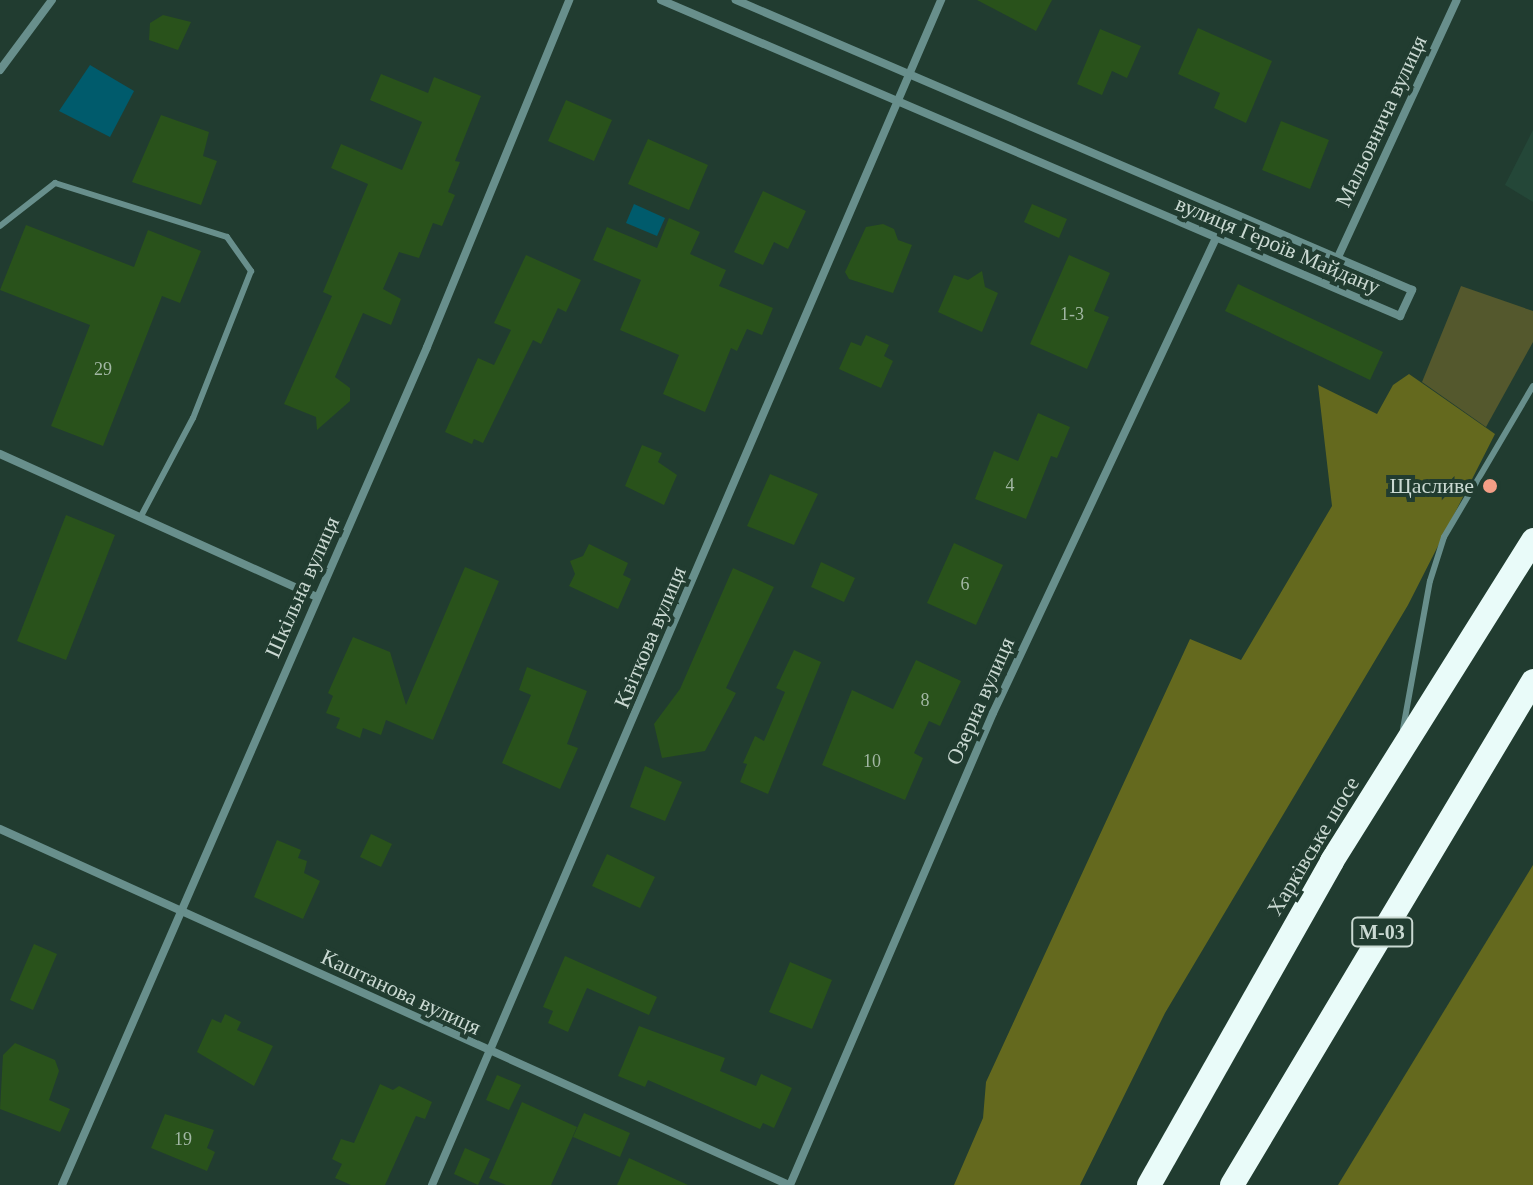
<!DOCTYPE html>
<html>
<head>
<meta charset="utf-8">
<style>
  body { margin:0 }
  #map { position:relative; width:1533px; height:1185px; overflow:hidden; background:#213c30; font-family:"Times New Roman",serif }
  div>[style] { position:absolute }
  .built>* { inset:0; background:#244738 }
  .green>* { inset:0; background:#54582d }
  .forest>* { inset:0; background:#64691e }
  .water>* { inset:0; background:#005b6c }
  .building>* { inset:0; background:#29521b }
  .lane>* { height:6px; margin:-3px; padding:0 3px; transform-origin:3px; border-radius:3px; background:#688f8c }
  .street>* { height:8px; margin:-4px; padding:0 4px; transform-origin:4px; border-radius:4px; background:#688f8c }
  .highway>* { height:24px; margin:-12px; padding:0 12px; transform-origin:12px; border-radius:12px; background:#e9fbf9 }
  .dots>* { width:22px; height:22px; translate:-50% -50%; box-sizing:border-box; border:4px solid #213c30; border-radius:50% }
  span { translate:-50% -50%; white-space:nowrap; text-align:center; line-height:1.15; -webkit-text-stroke:8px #213c30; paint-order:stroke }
  .number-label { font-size:18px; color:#a2b7a4 }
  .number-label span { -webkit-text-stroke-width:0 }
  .shield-label span { padding:2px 6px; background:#213c30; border:2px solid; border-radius:6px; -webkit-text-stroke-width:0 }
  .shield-label { font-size:20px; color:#cad9d2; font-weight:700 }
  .street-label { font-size:22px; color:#cad9d2 }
  .poi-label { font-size:22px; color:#cad9d2 }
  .right { translate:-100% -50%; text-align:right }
</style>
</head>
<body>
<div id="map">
  <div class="built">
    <i style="clip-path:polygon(1533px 130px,1533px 202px,1505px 185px)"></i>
  </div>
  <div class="green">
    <i style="clip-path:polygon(1461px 286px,1533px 311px,1533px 342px,1486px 427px,1422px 382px)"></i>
  </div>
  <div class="forest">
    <i style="clip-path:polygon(1409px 374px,1495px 434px,1408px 605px,1165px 1013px,1080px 1185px,954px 1185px,983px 1118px,986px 1082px,1190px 639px,1241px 660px,1332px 506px,1318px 385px,1377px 414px,1393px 385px)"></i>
    <i style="clip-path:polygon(1533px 865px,1533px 1185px,1338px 1185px)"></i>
  </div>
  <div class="water">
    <i style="clip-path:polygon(90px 65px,134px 91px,110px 137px,59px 111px)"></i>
    <i style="clip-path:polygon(634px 204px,665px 218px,657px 236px,626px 223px)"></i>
  </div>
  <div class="building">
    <i style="clip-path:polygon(977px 0,1052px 0,1036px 31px)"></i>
    <i style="clip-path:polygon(163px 15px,191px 22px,178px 50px,149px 40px,150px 23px)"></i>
    <i style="clip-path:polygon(1198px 28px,1272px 61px,1246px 123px,1214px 108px,1220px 93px,1178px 74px)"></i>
    <i style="clip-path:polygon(1100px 29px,1141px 46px,1127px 78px,1112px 71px,1102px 95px,1077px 84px)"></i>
    <i style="clip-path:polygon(381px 74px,428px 93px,434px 77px,481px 96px,455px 161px,460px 162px,448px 192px,455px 195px,442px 226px,433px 223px,419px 258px,399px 252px,383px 289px,401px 299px,391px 325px,363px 313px,335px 377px,350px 388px,350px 401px,317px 430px,316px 417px,284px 404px,332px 296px,323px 292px,368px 184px,331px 168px,341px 144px,402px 170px,422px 122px,370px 100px)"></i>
    <i style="clip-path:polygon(566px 100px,612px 120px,594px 161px,548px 141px)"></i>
    <i style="clip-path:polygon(161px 115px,209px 132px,203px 156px,217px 161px,201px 205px,132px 182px)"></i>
    <i style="clip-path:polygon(1281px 121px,1329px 140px,1310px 189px,1262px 170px)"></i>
    <i style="clip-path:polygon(648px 139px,708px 165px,689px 210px,628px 184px)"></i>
    <i style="clip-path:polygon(763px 191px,806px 211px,788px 249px,774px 242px,763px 265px,734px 252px)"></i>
    <i style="clip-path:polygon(1032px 204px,1067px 219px,1059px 238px,1024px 222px)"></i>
    <i style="clip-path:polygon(669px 218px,700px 232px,690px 254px,726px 270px,719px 286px,773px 308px,762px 335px,747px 329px,737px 351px,731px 348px,705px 412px,663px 394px,679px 355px,620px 330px,641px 280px,593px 260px,607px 227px,657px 248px)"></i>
    <i style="clip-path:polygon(883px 224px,894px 229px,898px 240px,912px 245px,893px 293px,849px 279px,845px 272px,866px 227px)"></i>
    <i style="clip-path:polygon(26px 225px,134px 267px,148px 230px,201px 251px,180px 303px,162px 296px,103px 446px,51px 426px,90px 325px,0 290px)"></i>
    <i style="clip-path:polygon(526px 255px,581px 280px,566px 312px,558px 308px,541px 344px,533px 340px,483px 443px,474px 439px,472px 444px,445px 432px,478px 358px,494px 365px,511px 330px,494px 323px)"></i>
    <i style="clip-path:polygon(1069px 255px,1110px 273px,1094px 311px,1109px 317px,1087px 369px,1030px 344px)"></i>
    <i style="clip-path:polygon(982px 271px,985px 287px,998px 293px,982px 332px,938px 312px,954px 275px,968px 280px)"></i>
    <i style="clip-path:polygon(1238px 284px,1383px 352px,1370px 380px,1225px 311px)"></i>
    <i style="clip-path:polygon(866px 335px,889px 345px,884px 356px,893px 361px,881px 388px,839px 369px,851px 342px,861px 346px)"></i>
    <i style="clip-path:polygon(1038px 413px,1070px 427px,1057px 458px,1051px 456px,1026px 519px,975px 499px,994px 451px,1018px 461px)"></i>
    <i style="clip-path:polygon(642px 445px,662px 453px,658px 462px,677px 475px,664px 505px,625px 486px)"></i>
    <i style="clip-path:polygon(770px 474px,818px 494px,794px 545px,747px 526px)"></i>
    <i style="clip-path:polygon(66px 515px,115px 535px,66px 660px,17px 641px)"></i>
    <i style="clip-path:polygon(954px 543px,1003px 565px,976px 625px,927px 603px)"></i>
    <i style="clip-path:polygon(589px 544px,628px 563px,623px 575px,631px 579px,618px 609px,569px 586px,575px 574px,570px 561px,583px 556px)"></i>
    <i style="clip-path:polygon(821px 562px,855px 578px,844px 602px,811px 587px)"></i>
    <i style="clip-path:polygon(465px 567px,499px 581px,433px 740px,386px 720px,381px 735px,363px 728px,360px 738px,336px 728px,340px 718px,326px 713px,333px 696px,328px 693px,353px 637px,390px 652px,406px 705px)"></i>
    <i style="clip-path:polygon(733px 568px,774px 587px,726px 688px,736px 693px,705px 751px,662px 758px,654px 724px,680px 689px)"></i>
    <i style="clip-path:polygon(794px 650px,821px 662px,768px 794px,740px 782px,747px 764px,743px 763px,755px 736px,764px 741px,785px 692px,776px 688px)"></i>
    <i style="clip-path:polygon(916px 660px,961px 681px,940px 726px,929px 721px,914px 753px,923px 758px,905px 800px,822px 765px,852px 690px,893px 709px)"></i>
    <i style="clip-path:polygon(527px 667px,587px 691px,567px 744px,578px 748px,560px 789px,502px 763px,531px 695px,519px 690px)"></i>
    <i style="clip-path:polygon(645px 766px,682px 782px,665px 821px,630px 807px)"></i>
    <i style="clip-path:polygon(371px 834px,392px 844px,381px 867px,360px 857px)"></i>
    <i style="clip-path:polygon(277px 840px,301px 850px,298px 858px,307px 861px,304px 873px,320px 881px,303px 919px,254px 897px)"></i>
    <i style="clip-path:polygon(607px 854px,655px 877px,640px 908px,592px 886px)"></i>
    <i style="clip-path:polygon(34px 944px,57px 954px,33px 1010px,10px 1000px)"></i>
    <i style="clip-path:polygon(565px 956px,657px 997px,649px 1015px,587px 988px,568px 1032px,548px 1023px,553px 1011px,543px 1007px)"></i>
    <i style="clip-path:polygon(790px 962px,832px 980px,812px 1029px,769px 1012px)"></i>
    <i style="clip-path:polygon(225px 1014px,241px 1022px,237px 1030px,273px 1046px,254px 1086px,197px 1052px,212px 1019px,221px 1023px)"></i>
    <i style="clip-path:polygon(639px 1026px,725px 1058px,720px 1071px,756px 1086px,761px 1074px,792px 1088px,774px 1128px,763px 1123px,760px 1129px,648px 1080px,645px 1087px,618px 1076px)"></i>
    <i style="clip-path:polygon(15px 1043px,55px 1060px,59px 1071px,49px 1100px,70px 1109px,60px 1132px,0 1109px,3px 1055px)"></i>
    <i style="clip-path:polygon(497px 1075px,521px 1085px,509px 1110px,486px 1100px)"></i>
    <i style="clip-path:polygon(380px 1084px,393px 1090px,399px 1086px,432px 1102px,425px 1119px,416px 1116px,385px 1185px,351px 1185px,335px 1178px,342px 1164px,332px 1159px,341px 1139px,354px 1143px)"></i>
    <i style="clip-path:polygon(522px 1102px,577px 1127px,551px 1185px,506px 1185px,489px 1178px)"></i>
    <i style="clip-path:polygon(584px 1113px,630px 1133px,620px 1157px,573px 1137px)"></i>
    <i style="clip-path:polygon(165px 1114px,214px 1130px,207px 1148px,215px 1152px,207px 1171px,151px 1148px)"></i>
    <i style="clip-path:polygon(465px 1148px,490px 1159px,478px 1185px,454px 1174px)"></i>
    <i style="clip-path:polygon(629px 1158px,688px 1185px,617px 1185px)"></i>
  </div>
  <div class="lane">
    <i style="left:0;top:226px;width:70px;rotate:-38deg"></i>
    <i style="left:55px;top:183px;width:180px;rotate:17.4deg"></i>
    <i style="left:227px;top:237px;width:42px;rotate:54.8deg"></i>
    <i style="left:251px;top:271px;width:158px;rotate:111.5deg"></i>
    <i style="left:193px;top:418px;width:113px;rotate:117.9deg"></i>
    <i style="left:1403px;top:729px;width:150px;rotate:-79.7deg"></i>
    <i style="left:1430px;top:581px;width:46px;rotate:-72.3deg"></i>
    <i style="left:1444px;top:537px;width:175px;rotate:-59.5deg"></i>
  </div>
  <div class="street">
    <i style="left:661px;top:0;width:804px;rotate:23.15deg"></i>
    <i style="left:1400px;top:316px;width:29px;rotate:-65deg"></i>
    <i style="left:1412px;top:290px;width:736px;rotate:-156.78deg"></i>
    <i style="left:0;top:70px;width:87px;rotate:-53.4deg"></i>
    <i style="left:1338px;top:257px;width:283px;rotate:-65.2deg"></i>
    <i style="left:0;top:454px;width:348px;rotate:24.3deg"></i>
    <i style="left:0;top:829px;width:866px;rotate:24.29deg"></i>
    <i style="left:62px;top:1185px;width:914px;rotate:-66.46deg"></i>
    <i style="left:427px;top:347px;width:375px;rotate:-67.7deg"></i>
    <i style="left:432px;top:1185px;width:1290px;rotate:-66.75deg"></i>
    <i style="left:790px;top:1185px;width:514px;rotate:-66.73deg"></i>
    <i style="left:993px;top:713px;width:525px;rotate:-64.85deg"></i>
  </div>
  <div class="highway">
    <i style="left:1149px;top:1185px;width:372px;rotate:-60.5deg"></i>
    <i style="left:1332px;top:861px;width:379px;rotate:-57.9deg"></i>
    <i style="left:1232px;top:1185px;width:587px;rotate:-59.15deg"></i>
  </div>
  <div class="dots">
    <i style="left:1490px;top:486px;background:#f49e86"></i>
  </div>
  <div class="number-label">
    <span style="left:1072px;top:314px">1-3</span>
    <span style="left:103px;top:369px">29</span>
    <span style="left:1010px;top:485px">4</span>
    <span style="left:965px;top:584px">6</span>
    <span style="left:925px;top:700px">8</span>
    <span style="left:872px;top:761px">10</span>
    <span style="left:183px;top:1139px">19</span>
  </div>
  <div class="shield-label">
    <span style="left:1382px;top:932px">М-03</span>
  </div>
  <div class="street-label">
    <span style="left:1381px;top:121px;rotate:-65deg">Мальовнича вулиця</span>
    <span style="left:1278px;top:245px;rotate:23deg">вулиця Героїв Майдану</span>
    <span style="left:302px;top:587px;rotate:-66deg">Шкільна вулиця</span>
    <span style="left:650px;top:637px;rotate:-67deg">Квіткова вулиця</span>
    <span style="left:980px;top:701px;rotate:-66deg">Озерна вулиця</span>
    <span style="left:1313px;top:846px;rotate:-59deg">Харківське шосе</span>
    <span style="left:401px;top:992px;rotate:25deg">Каштанова вулиця</span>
  </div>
  <div class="poi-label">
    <span class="right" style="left:1474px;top:486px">Щасливе</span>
  </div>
</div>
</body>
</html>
